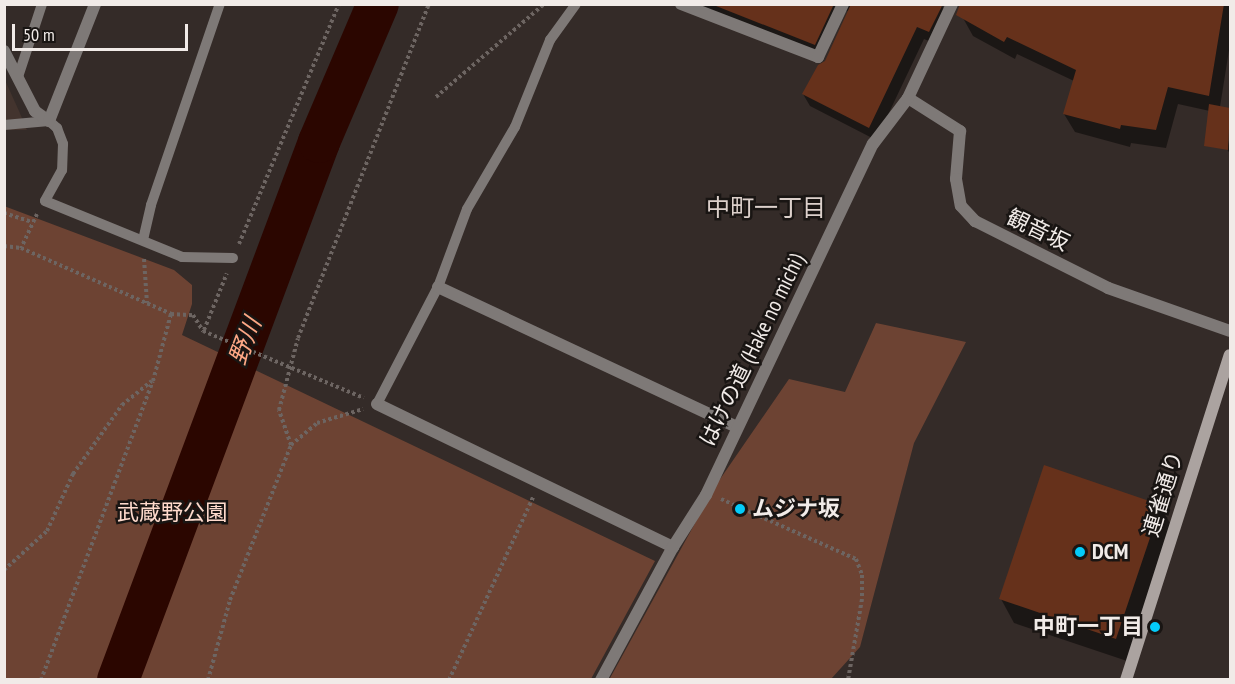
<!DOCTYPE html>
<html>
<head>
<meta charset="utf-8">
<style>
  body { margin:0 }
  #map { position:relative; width:1235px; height:684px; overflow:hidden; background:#342b28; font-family:"PT Sans Narrow","Noto Sans JP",sans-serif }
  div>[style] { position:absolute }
  .built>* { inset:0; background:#43342e }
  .green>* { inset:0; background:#6d4333 }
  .shadow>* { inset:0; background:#0007 }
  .river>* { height:42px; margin:-21px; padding:0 21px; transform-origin:21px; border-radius:21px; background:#2b0600 }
  .building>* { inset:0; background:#66311b }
  .path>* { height:4px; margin-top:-2px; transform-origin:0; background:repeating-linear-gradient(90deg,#6d6562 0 3px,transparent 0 6px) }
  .lane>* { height:10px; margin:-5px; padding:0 5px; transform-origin:5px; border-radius:5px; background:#7e7977 }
  .street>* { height:12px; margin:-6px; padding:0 6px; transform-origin:6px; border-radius:6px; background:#7e7977 }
  .secondary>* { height:12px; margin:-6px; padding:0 6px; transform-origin:6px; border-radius:6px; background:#aba3a0 }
  .dots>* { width:16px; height:16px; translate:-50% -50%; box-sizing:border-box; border:3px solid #191513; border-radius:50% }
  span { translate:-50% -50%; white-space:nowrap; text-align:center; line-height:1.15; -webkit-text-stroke:5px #191513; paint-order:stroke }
  .street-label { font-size:22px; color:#f1ebe8 }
  .poi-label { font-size:22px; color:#f1ebe8; font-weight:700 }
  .left { translate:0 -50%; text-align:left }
  .right { translate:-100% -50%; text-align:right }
  .park-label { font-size:22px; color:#fedacc }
  .neighbourhood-label { font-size:24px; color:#dcd0cb }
  .water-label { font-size:24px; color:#fda785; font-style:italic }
  .frame { position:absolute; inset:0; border:6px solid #f1ebe8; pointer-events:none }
  .scale { position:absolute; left:12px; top:24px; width:176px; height:27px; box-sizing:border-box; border:3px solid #f1ebe8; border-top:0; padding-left:8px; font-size:18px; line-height:21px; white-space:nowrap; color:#f1ebe8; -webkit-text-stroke:4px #191513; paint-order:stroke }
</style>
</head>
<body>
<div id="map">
  <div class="built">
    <i style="clip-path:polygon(4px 78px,19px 111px,27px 130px,5px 130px)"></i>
  </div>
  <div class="green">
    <i style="clip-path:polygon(4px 206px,174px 270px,192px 285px,192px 304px,182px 335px,655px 561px,591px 679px,5px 679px)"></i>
    <i style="clip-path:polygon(876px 323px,966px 342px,914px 443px,860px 647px,831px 679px,609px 680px,716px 485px,789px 379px,845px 392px)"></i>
  </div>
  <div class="shadow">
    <i style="clip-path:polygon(681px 4px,941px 4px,948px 16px,936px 44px,924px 39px,876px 140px,810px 106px,803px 94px,827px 62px,851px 10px,843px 12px,822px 56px)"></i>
    <i style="clip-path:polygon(969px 4px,1230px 4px,1230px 44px,1219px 113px,1178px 104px,1166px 148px,1131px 143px,1130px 147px,1075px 132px,1064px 114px,1074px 81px,1017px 54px,1015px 59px,973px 36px,963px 18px)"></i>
    <i style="clip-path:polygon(1230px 136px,1230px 154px,1227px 149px)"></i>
    <i style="clip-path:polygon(1160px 506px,1174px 530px,1130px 662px,1014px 623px,1001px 599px)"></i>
  </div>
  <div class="river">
    <i style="left:118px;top:680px;width:574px;rotate:-69.51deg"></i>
    <i style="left:319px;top:142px;width:150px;rotate:-66.9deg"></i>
  </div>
  <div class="building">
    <i style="clip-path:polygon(711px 4px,834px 4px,815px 45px)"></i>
    <i style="clip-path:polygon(851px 4px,943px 4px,929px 32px,917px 27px,869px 128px,802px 94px,818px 65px,825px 61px)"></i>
    <i style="clip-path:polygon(960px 4px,1224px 4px,1209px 96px,1168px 87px,1156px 130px,1121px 125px,1120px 129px,1063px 114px,1076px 70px,1007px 37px,1004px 42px,956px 15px)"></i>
    <i style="clip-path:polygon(1209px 104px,1230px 108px,1228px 150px,1204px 146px)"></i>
    <i style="clip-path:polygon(1044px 465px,1161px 505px,1116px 639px,999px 599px)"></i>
  </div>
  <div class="path">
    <i style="left:436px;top:97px;width:143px;rotate:-40.7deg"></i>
    <i style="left:4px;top:213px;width:29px;rotate:18deg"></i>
    <i style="left:37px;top:214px;width:38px;rotate:115deg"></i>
    <i style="left:21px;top:248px;width:164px;rotate:23.7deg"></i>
    <i style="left:171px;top:314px;width:22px;rotate:3deg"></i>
    <i style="left:193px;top:315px;width:19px;rotate:58deg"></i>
    <i style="left:203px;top:331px;width:174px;rotate:22.6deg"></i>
    <i style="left:239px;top:244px;width:260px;rotate:-67.4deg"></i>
    <i style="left:4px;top:246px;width:17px;rotate:7deg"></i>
    <i style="left:144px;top:259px;width:44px;rotate:86.1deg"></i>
    <i style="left:204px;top:330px;width:61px;rotate:-68deg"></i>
    <i style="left:291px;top:445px;width:37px;rotate:-109deg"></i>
    <i style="left:279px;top:410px;width:74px;rotate:-75.2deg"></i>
    <i style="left:298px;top:338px;width:359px;rotate:-68.6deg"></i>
    <i style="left:721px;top:499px;width:148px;rotate:24deg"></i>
    <i style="left:856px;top:559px;width:17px;rotate:69deg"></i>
    <i style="left:862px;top:575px;width:24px;rotate:90deg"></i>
    <i style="left:862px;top:599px;width:82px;rotate:99.8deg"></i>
    <i style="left:4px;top:570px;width:58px;rotate:-42.2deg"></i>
    <i style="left:47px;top:531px;width:63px;rotate:-65.5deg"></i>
    <i style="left:73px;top:474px;width:85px;rotate:-54.6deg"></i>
    <i style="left:122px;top:405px;width:38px;rotate:-39deg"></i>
    <i style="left:41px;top:680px;width:319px;rotate:-69.5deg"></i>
    <i style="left:153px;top:381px;width:69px;rotate:-75deg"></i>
    <i style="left:208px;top:680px;width:83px;rotate:-74.6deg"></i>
    <i style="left:230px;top:600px;width:167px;rotate:-68.5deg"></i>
    <i style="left:291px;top:445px;width:34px;rotate:-40deg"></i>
    <i style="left:317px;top:423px;width:48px;rotate:-16.9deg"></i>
    <i style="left:449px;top:680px;width:201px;rotate:-65.3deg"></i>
  </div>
  <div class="lane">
    <i style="left:18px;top:77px;width:77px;rotate:-71.8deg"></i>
    <i style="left:4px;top:125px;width:45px;rotate:-5.1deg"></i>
    <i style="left:49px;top:121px;width:11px;rotate:41deg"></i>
    <i style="left:57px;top:128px;width:17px;rotate:69deg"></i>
    <i style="left:63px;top:144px;width:26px;rotate:92deg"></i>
    <i style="left:62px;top:170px;width:35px;rotate:119deg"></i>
    <i style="left:45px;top:201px;width:148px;rotate:22.2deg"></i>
    <i style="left:182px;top:257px;width:51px;rotate:1.1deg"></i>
    <i style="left:143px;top:240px;width:36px;rotate:-77deg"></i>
    <i style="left:151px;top:205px;width:213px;rotate:-71.1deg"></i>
    <i style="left:377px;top:404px;width:132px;rotate:-62.5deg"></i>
    <i style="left:438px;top:287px;width:83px;rotate:-69.6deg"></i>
    <i style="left:467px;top:209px;width:95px;rotate:-59.7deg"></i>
    <i style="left:515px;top:127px;width:94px;rotate:-68.1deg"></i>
    <i style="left:550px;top:40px;width:44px;rotate:-54.2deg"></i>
  </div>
  <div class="street">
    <i style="left:681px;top:4px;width:147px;rotate:21.1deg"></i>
    <i style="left:818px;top:57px;width:59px;rotate:-64.7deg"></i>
    <i style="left:4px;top:51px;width:68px;rotate:62.7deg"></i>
    <i style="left:35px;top:111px;width:17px;rotate:36deg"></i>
    <i style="left:49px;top:121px;width:126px;rotate:-68.5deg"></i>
    <i style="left:908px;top:98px;width:62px;rotate:32.4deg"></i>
    <i style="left:960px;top:131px;width:48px;rotate:94.8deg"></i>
    <i style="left:956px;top:179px;width:27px;rotate:80deg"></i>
    <i style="left:961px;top:206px;width:21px;rotate:47deg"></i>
    <i style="left:975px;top:221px;width:149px;rotate:26.7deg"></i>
    <i style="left:1108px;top:288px;width:129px;rotate:19.4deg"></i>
    <i style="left:438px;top:287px;width:330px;rotate:25.1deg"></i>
    <i style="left:377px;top:404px;width:329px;rotate:25.8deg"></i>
    <i style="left:601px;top:680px;width:151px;rotate:-61.6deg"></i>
    <i style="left:673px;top:547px;width:62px;rotate:-57.6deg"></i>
    <i style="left:706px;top:495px;width:389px;rotate:-64.6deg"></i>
    <i style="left:873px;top:144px;width:58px;rotate:-52.7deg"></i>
    <i style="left:908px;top:98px;width:104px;rotate:-64.9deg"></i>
  </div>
  <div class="secondary">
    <i style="left:1126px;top:680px;width:341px;rotate:-72.3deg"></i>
  </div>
  <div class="dots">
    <i style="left:740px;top:509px;background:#04cbf9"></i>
    <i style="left:1080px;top:552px;background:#04cbf9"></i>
    <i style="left:1155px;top:627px;background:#04cbf9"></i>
  </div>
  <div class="street-label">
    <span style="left:1038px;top:230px;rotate:26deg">観音坂</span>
    <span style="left:752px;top:350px;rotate:-64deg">はけの道 (Hake no michi)</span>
    <span style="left:1163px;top:494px;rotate:-73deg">連雀通り</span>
  </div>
  <div class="poi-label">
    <span class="left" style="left:752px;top:509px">ムジナ坂</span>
    <span class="left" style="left:1092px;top:552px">DCM</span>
    <span class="right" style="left:1143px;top:627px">中町一丁目</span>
  </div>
  <div class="park-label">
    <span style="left:172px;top:513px">武蔵野公園</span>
  </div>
  <div class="neighbourhood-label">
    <span style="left:766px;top:208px">中町一丁目</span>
  </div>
  <div class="water-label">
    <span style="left:245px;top:341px;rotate:-69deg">野川</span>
  </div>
  <div class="frame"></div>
  <div class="scale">50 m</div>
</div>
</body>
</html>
